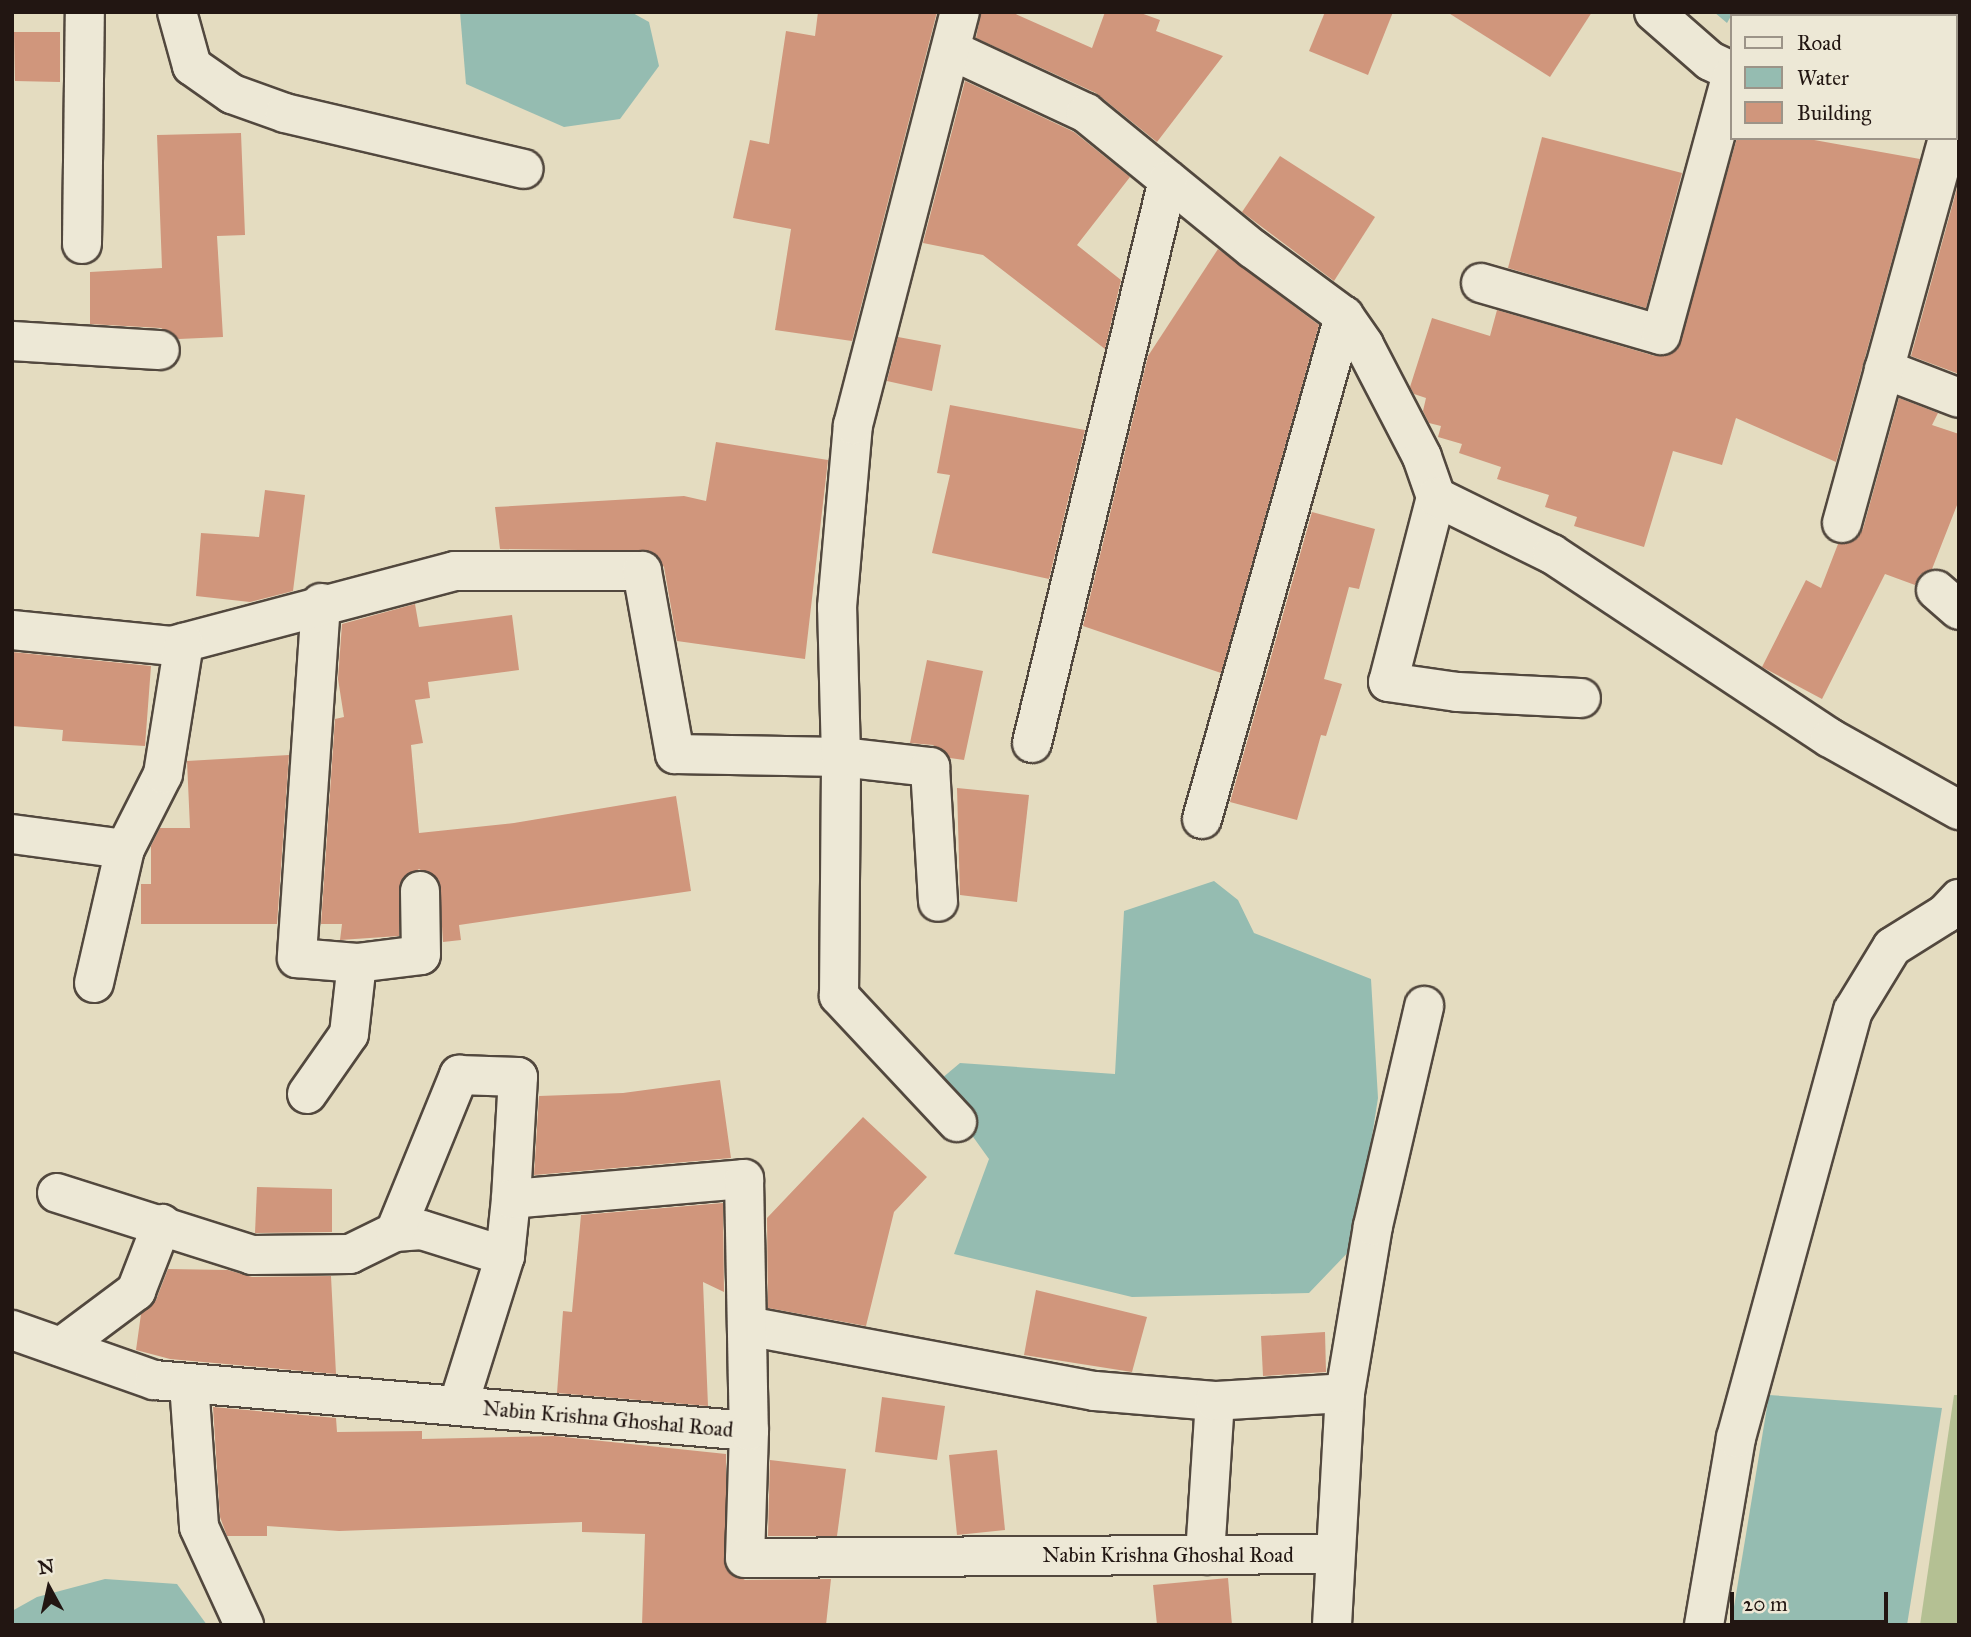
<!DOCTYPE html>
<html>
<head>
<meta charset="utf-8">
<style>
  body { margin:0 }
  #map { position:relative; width:1971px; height:1637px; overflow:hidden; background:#e4dcc0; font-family:"IM FELL Great Primer",serif }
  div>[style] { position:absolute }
  .green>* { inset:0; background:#b4c093 }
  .water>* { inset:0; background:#95bcb1 }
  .building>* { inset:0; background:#d0967c }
  .roads { filter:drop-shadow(2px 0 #52483e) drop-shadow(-2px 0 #52483e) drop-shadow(0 2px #52483e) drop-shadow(0 -2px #52483e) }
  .minor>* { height:38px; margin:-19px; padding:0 19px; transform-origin:19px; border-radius:19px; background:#ede8d6 }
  span { translate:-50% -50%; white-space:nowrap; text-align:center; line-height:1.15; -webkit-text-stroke:5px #ede8d6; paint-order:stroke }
  .street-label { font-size:21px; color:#221612 }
  .frame { position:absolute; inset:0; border:14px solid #221612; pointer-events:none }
  .legend { position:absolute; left:1730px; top:14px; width:228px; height:126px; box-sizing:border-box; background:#ede8d6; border:2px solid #9c9488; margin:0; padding:9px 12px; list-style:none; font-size:21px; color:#221612 }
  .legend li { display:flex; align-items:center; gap:14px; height:35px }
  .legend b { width:35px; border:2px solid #9c9488 }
  .north { position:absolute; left:14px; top:1553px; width:70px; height:70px; -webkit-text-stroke:5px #ede8d6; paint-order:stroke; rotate:352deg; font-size:19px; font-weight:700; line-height:28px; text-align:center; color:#221612 }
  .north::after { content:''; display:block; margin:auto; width:24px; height:32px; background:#221612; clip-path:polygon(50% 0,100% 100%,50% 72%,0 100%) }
  .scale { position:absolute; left:1730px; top:1592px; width:158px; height:32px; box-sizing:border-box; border:4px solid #221612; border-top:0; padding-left:9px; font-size:21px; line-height:24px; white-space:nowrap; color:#221612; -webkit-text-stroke:5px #ede8d6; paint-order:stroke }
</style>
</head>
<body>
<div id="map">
  <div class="green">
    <i style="clip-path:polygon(1954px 1395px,1959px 1395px,1959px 1625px,1920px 1625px)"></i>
  </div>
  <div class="water">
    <i style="clip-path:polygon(460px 12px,631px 12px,649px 22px,659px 66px,620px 119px,564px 127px,466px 84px)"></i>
    <i style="clip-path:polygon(1714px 12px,1862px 12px,1731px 16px,1727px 23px)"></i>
    <i style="clip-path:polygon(1214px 881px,1238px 900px,1254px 933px,1371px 979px,1378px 1098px,1355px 1245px,1309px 1293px,1132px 1297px,954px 1254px,989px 1159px,935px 1084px,960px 1063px,1115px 1074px,1124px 911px)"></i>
    <i style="clip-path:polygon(1769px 1395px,1942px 1408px,1907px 1625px,1731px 1625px)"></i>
    <i style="clip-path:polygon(105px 1579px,177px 1584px,207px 1625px,12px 1625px,12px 1611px,37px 1597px)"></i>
  </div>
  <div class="building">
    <i style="clip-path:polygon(818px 12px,937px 12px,852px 341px,775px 330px,791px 229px,733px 218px,750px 140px,769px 144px,786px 31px,815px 36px)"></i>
    <i style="clip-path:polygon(981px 12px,1011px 12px,1092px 48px,1105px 12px,1138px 12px,1160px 20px,1156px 31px,1223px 56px,1157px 142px,1096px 93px,976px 38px)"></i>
    <i style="clip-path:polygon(1325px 12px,1393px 12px,1368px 75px,1309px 51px)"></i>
    <i style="clip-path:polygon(1447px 12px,1592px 12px,1550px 77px)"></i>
    <i style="clip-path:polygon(14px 32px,60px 32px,60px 82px,15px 81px)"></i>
    <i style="clip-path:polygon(965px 81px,1074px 132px,1130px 177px,1077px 245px,1121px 280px,1105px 349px,983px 255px,923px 243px)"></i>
    <i style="clip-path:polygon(241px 133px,245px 235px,217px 236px,223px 337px,179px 339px,161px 328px,90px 324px,90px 272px,162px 268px,157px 135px)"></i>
    <i style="clip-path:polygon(1542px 137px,1682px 173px,1646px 308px,1508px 268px)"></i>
    <i style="clip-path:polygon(1737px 138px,1803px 138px,1920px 159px,1836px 462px,1736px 418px,1722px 465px,1673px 451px,1644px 547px,1574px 526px,1577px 517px,1545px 507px,1549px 495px,1497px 479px,1501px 467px,1459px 453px,1462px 444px,1438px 437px,1441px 426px,1429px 423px,1423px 411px,1426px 398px,1414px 394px,1410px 387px,1432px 318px,1490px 336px,1497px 310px,1655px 356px,1677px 350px)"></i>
    <i style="clip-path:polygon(1280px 156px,1375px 217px,1334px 281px,1242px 212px)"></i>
    <i style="clip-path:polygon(1959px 181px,1959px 374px,1911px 356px)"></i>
    <i style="clip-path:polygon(1218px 249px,1319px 325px,1221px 673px,1083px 626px,1148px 356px)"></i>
    <i style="clip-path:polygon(898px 337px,941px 345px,932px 391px,887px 381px)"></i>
    <i style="clip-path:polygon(1899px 398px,1938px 413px,1932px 425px,1959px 434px,1959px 500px,1932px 569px,1920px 575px,1915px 585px,1885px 574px,1822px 699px,1762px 667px,1806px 580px,1821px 588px,1838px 544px,1857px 539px,1863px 529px)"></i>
    <i style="clip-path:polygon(950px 405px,1085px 430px,1049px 579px,932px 553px,950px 475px,937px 473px)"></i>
    <i style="clip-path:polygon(716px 442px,828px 460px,805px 659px,677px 641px,664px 567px,651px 551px,500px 549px,495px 507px,684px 496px,706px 501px)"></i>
    <i style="clip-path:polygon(265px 490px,305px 495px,293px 591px,250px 602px,196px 596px,201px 533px,259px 537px)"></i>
    <i style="clip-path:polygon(1312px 512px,1375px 529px,1359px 589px,1349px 587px,1324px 679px,1342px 684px,1326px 736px,1321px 735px,1297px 820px,1230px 802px)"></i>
    <i style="clip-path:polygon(415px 604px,419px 627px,512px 615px,519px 670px,428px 682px,430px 698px,415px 700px,423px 743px,411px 745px,419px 833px,514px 823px,676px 796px,691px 891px,459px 925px,461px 940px,443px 942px,439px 880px,419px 869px,401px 881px,399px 936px,340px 940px,342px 924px,321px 924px,335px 719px,344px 717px,338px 679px,342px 624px)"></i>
    <i style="clip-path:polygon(12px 652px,151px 666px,145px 746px,62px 741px,63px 730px,12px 726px)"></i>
    <i style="clip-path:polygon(927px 660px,983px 671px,964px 760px,950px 758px,933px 745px,910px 743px)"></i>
    <i style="clip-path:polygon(289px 755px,277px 924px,141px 924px,141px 884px,151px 884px,151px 846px,160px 828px,190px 828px,187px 761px)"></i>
    <i style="clip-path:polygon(957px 788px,1029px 795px,1017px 902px,960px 895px)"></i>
    <i style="clip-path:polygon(720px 1080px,731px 1158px,534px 1175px,539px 1096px,623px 1093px)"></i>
    <i style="clip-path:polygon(863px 1117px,927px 1177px,894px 1212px,866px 1326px,768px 1308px,767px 1218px)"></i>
    <i style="clip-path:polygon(257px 1187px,332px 1189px,332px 1232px,255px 1233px)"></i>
    <i style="clip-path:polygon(723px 1203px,724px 1292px,703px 1282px,708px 1406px,557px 1393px,563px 1311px,572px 1312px,581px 1215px)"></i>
    <i style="clip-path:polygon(168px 1269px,228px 1270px,252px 1277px,331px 1276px,336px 1374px,170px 1359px,136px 1350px,141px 1314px,156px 1300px)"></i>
    <i style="clip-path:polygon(1036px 1290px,1147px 1317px,1132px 1372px,1024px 1355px)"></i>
    <i style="clip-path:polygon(1325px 1332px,1326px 1372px,1263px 1376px,1261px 1336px)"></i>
    <i style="clip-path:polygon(882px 1397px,945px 1406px,937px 1460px,875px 1452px)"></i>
    <i style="clip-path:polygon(213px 1407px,336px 1418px,337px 1432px,422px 1431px,422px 1439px,554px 1436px,726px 1454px,726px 1569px,745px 1580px,831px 1579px,826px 1625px,642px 1625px,645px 1534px,582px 1532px,582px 1522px,339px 1531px,267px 1526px,267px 1536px,227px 1536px,220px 1517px)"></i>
    <i style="clip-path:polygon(997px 1450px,1005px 1530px,957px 1535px,949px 1455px)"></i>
    <i style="clip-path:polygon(770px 1460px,846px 1469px,837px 1536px,768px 1536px)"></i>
    <i style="clip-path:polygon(1228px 1578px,1232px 1625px,1157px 1625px,1153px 1585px)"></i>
  </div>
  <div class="roads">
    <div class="minor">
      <i style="left:177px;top:12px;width:56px;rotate:74.5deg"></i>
      <i style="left:192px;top:66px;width:49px;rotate:35deg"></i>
      <i style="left:232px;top:94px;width:56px;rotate:19.7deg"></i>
      <i style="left:285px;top:113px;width:245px;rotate:13.2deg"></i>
      <i style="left:1654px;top:12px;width:74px;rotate:41.2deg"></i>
      <i style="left:1710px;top:61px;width:23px;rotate:25deg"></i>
      <i style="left:951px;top:50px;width:149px;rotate:25deg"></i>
      <i style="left:1086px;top:113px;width:215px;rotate:39.2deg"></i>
      <i style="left:1253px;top:249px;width:113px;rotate:36.4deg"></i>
      <i style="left:1344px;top:316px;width:35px;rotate:55deg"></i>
      <i style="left:1364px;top:345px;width:126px;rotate:62.6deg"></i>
      <i style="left:1422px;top:457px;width:42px;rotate:70.7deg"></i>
      <i style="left:1436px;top:497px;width:191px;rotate:104.5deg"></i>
      <i style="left:1388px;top:682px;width:70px;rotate:8.2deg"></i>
      <i style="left:1457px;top:692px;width:124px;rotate:2.8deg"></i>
      <i style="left:1955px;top:112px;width:14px;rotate:-73deg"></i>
      <i style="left:82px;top:244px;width:232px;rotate:-89.3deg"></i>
      <i style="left:1481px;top:283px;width:187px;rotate:16.1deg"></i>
      <i style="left:1661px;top:335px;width:267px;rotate:-74.8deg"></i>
      <i style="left:12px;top:341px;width:148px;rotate:3.5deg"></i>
      <i style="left:1884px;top:369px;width:80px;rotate:21.1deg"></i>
      <i style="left:1436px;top:497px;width:129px;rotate:26.2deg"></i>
      <i style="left:1552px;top:554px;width:333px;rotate:33.5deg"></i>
      <i style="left:1830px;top:738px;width:148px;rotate:29.2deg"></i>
      <i style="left:1842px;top:523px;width:399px;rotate:-74.6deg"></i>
      <i style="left:1936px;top:590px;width:30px;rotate:41deg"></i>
      <i style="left:321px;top:603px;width:356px;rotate:93.9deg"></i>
      <i style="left:297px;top:958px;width:60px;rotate:4.8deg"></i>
      <i style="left:357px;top:963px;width:64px;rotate:-7.1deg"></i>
      <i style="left:421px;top:955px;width:64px;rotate:-90.9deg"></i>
      <i style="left:12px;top:630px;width:160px;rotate:5.7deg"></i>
      <i style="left:171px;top:646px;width:294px;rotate:-14.8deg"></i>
      <i style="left:455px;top:571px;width:187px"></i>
      <i style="left:642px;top:571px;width:186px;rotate:79.8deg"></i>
      <i style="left:675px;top:754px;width:166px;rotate:1deg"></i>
      <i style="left:841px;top:757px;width:90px;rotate:6.4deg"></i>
      <i style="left:930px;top:767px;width:135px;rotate:86.6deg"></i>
      <i style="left:1032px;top:743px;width:579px;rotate:-76.42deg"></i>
      <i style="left:1202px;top:819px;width:523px;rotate:-74.24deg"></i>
      <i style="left:12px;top:834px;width:114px;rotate:7.6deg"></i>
      <i style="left:94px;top:983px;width:138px;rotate:-77deg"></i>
      <i style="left:125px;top:849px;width:84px;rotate:-63.1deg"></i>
      <i style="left:163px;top:774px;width:133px;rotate:-80.9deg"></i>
      <i style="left:307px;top:1094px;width:73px;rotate:-55deg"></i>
      <i style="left:349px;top:1034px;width:71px;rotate:-83.6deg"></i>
      <i style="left:957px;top:1122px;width:173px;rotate:-133.1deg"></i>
      <i style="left:839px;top:996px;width:239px;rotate:-89.5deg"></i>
      <i style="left:841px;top:757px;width:150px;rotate:-91.5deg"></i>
      <i style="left:837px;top:607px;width:183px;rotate:-85deg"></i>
      <i style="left:853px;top:425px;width:427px;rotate:-75.5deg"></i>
      <i style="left:57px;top:1193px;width:205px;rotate:17.6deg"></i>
      <i style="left:252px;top:1255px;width:98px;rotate:-0.6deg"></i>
      <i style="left:350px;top:1254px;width:50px;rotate:-26.1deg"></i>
      <i style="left:395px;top:1232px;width:27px;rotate:-4deg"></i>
      <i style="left:422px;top:1230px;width:87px;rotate:17.4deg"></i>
      <i style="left:395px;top:1232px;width:170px;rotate:-67.8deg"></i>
      <i style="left:459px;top:1075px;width:59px;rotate:1.9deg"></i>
      <i style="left:518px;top:1077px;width:122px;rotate:93.3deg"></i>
      <i style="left:747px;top:1326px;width:354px;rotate:10.6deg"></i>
      <i style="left:1095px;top:1391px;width:120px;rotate:4.8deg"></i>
      <i style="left:12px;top:1330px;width:151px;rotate:19.4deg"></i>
      <i style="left:154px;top:1380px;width:597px;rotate:4.9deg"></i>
      <i style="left:749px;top:1431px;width:127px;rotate:91.8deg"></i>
      <i style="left:745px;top:1558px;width:588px;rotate:-0.39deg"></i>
      <i style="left:61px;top:1347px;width:94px;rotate:-36.7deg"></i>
      <i style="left:136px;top:1291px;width:72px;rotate:-68.8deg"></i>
      <i style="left:189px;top:1383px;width:144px;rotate:86deg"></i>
      <i style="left:199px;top:1527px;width:108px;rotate:65.3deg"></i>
      <i style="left:458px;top:1406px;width:157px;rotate:-72.6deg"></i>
      <i style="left:505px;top:1256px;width:57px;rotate:-84deg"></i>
      <i style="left:511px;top:1199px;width:234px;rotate:-4.9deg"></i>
      <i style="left:744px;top:1179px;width:252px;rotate:88.9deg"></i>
      <i style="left:1205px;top:1555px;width:154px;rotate:-86.3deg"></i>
      <i style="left:1215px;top:1401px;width:130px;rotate:-3.5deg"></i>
      <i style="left:1332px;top:1625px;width:232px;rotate:-86.8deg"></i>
      <i style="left:1345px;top:1393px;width:169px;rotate:-80.5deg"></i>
      <i style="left:1373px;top:1226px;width:226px;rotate:-76.9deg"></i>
      <i style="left:1704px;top:1625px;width:190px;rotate:-80.3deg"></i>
      <i style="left:1736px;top:1438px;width:443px;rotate:-74.7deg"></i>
      <i style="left:1853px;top:1011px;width:75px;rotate:-58.6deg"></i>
      <i style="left:1892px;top:947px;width:62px;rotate:-31.9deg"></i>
      <i style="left:1945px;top:914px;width:21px;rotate:-47deg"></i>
    </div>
  </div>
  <div class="street-label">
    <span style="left:608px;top:1419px;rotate:5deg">Nabin Krishna Ghoshal Road</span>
    <span style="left:1168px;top:1555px">Nabin Krishna Ghoshal Road</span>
  </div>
  <div class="frame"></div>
  <ul class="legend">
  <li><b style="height:9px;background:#ede8d6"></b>Road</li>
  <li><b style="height:19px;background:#95bcb1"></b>Water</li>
  <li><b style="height:19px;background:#d0967c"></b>Building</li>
  </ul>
  <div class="north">N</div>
  <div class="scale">20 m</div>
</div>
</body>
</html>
